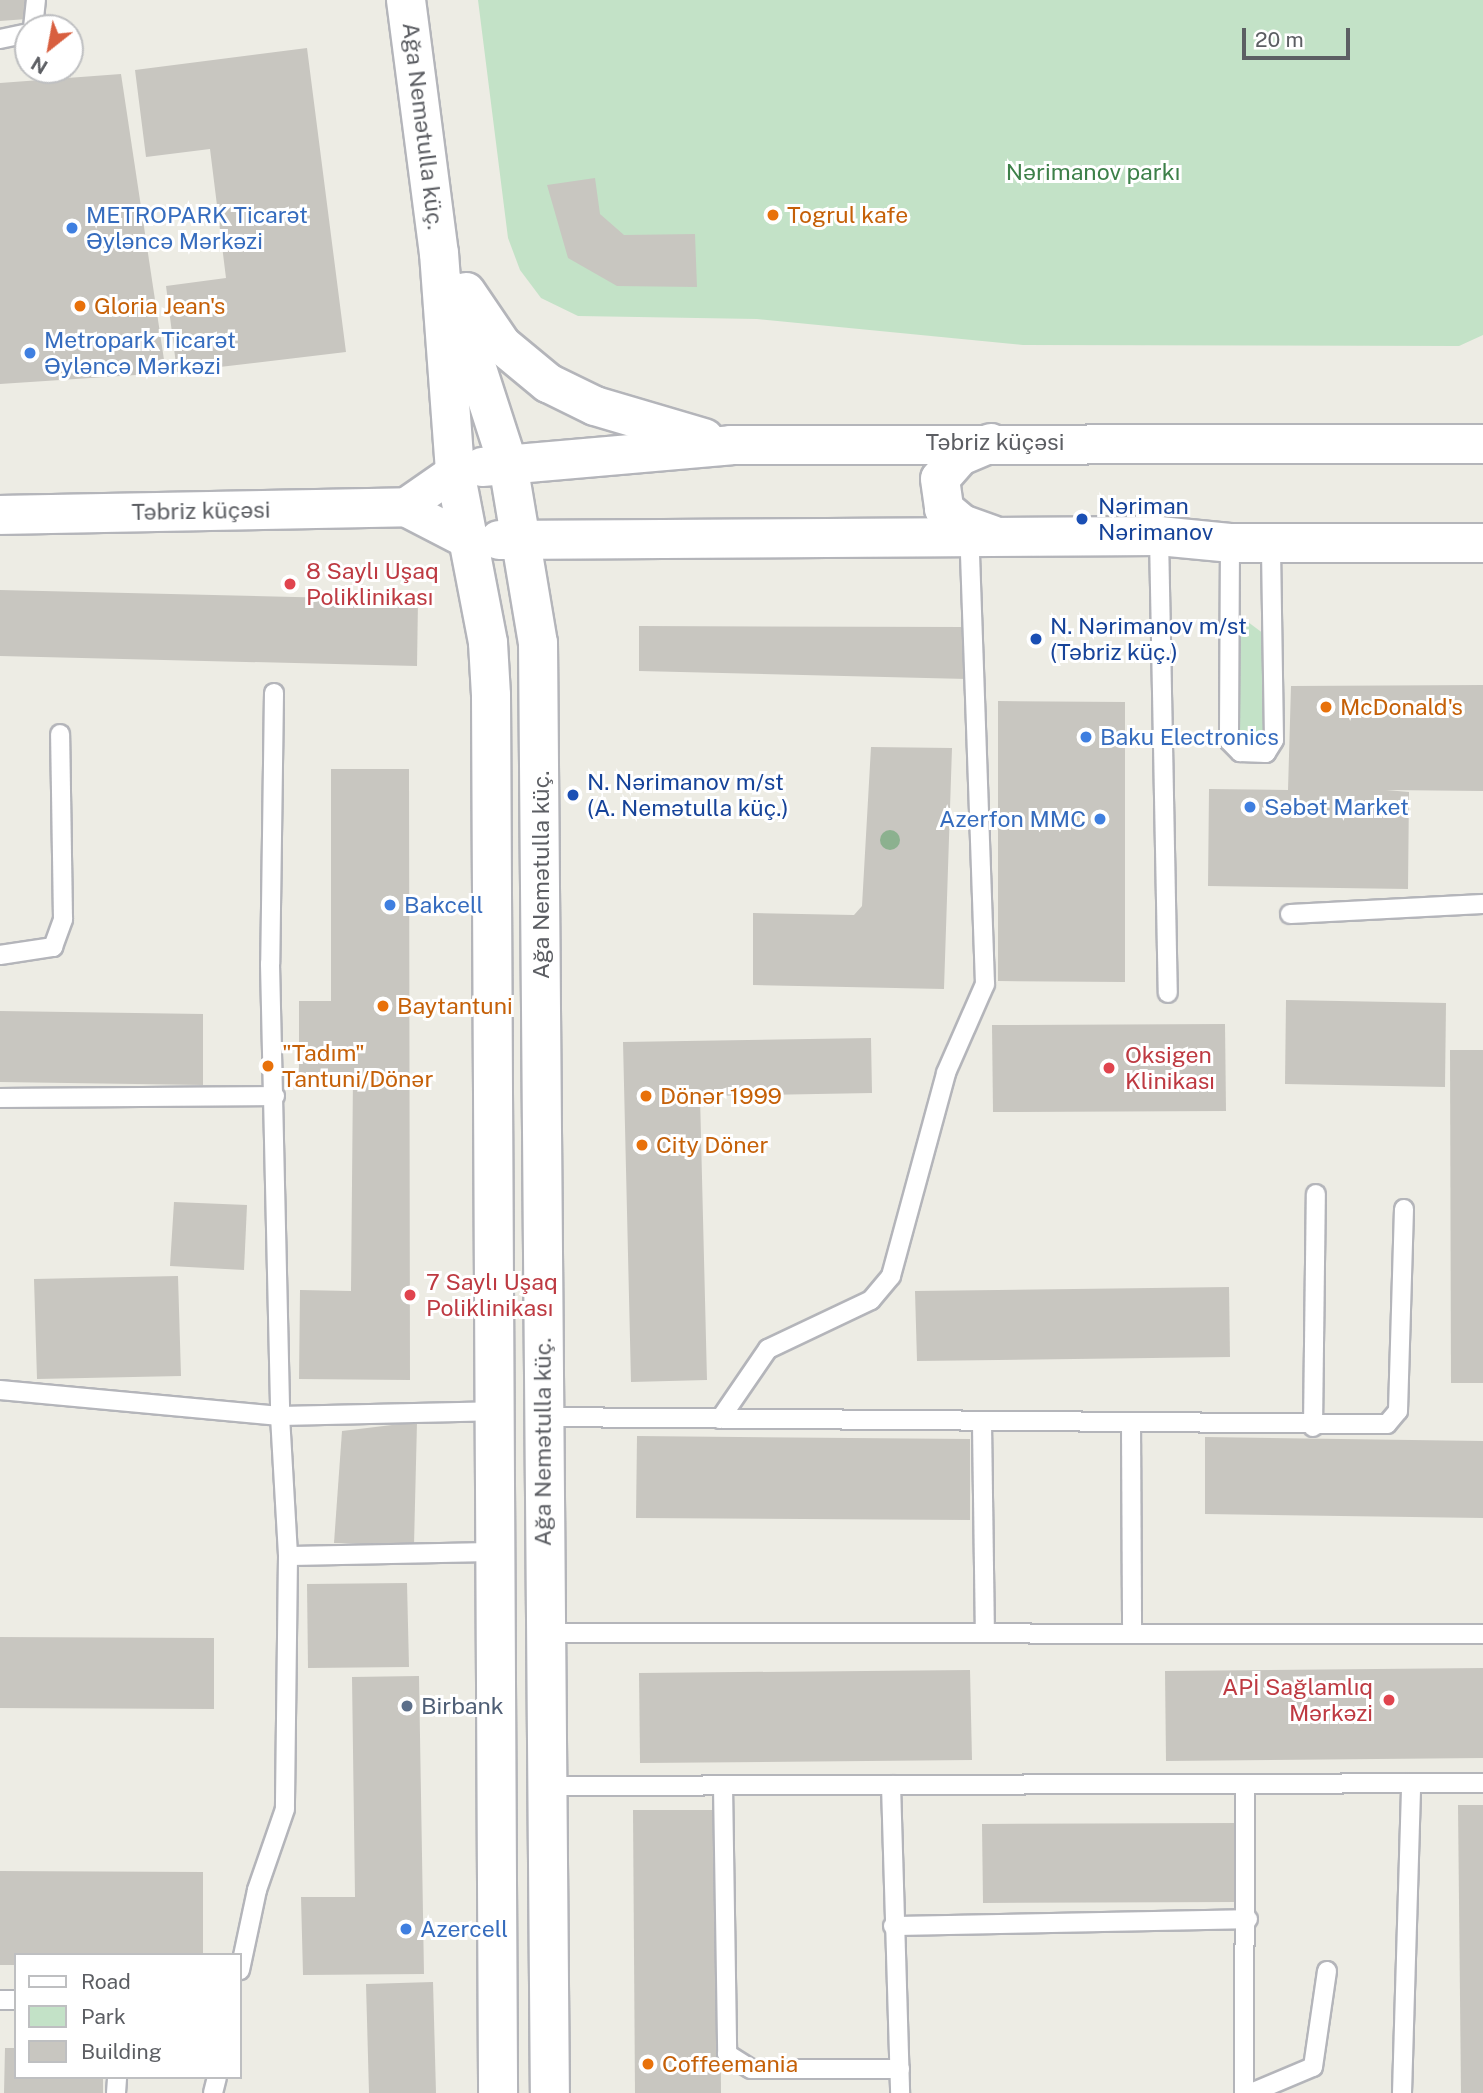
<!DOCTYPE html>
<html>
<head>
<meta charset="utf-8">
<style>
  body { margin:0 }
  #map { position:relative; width:1483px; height:2093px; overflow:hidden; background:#edece4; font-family:"Public Sans",sans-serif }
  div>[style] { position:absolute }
  .green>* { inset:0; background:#c3e2c7 }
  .building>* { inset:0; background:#c8c6c0 }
  .roads { filter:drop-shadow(2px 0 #b4b5ba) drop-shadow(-2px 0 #b4b5ba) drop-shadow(0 2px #b4b5ba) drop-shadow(0 -2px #b4b5ba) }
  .lane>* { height:18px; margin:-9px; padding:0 9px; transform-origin:9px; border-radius:9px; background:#fff }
  .street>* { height:35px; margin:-17.5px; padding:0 17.5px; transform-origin:17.5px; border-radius:17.5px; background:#fff }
  .secondary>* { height:38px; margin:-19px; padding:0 19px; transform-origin:19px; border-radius:19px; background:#fff }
  .trees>* { width:20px; height:20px; margin:-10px; border-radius:50%; background:#8cb18f }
  .dots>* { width:19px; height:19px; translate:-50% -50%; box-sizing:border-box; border:4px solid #fff; border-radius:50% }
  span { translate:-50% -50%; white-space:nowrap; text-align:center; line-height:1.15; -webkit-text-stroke:6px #fff; paint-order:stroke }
  .street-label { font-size:23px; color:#5c5e63 }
  .park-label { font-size:23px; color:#3d8049 }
  .shop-label { font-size:23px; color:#366cbe }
  .left { translate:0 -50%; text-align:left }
  .right { translate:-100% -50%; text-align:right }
  .food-label { font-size:23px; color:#c56008 }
  .transit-label { font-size:23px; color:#164399 }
  .health-label { font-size:23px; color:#be3a42 }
  .service-label { font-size:23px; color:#4e5e75 }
  .legend { position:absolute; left:14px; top:1953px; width:228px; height:126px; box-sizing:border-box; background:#fff; border:2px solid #bebfc1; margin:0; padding:9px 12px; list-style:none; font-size:21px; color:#5c5e63 }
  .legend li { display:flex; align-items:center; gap:14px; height:35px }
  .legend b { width:35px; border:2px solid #bebfc1 }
  .north { position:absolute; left:14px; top:14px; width:70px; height:70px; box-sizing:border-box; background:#fff; border:2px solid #bebfc1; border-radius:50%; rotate:211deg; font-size:19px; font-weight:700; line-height:28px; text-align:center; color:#5c5e63 }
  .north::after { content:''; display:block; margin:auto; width:24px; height:32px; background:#d85f3f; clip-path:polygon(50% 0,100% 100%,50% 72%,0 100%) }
  .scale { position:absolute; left:1242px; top:28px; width:108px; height:32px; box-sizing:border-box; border:4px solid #5c5e63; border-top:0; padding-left:9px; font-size:21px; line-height:24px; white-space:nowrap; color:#5c5e63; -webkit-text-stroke:5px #fff; paint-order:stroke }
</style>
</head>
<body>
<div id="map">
  <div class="green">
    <i style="clip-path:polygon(478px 0,1483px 0,1483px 335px,1459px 346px,1023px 345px,757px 319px,578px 316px,541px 298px,520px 270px,508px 238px)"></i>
    <i style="clip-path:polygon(1248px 622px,1264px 634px,1265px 733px,1240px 733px,1239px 632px)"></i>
  </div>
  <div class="building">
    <i style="clip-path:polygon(0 0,25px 0,27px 19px,0 21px)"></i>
    <i style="clip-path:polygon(307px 48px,346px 352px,177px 372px,166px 286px,226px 278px,210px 149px,146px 157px,135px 70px)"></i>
    <i style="clip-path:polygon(121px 74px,166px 373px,0 384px,0 83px)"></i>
    <i style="clip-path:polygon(595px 178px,600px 214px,624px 235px,695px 234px,697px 287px,617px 286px,568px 258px,547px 185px)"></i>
    <i style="clip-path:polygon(0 590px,418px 600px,417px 666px,0 656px)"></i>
    <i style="clip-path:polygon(639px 626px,964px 627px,967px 679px,639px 671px)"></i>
    <i style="clip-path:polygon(1483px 685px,1483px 791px,1386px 790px,1409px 792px,1408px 889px,1208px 886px,1209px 789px,1288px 790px,1291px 686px)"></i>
    <i style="clip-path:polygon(998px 701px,1125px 702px,1125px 982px,998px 981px)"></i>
    <i style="clip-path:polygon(871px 747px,952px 748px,944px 989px,753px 985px,753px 913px,854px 915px,862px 906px)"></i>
    <i style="clip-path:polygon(331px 769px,409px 769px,410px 1380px,299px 1379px,300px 1290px,351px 1291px,353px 1075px,299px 1074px,299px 1001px,331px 1001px)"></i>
    <i style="clip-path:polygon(1286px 1000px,1446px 1003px,1445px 1087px,1285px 1084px)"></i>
    <i style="clip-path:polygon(0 1011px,203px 1014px,203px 1085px,0 1082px)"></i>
    <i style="clip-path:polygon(1225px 1024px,1226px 1111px,993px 1112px,992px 1025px)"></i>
    <i style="clip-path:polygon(871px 1038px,872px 1093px,700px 1096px,707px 1380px,631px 1382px,623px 1042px)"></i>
    <i style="clip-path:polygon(1450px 1050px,1483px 1050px,1483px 1383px,1451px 1383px)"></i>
    <i style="clip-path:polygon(174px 1202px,247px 1205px,244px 1270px,170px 1266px)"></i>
    <i style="clip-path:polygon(178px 1276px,181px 1376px,37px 1379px,34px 1279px)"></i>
    <i style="clip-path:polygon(1229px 1287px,1230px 1357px,917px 1361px,915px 1291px)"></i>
    <i style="clip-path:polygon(417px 1422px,414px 1545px,334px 1543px,342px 1431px)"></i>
    <i style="clip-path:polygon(637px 1436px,970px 1439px,970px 1520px,636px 1518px)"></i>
    <i style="clip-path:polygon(1205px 1437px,1483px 1441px,1483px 1518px,1205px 1514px)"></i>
    <i style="clip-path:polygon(407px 1583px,409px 1667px,308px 1668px,307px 1584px)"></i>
    <i style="clip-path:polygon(0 1637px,214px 1638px,214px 1709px,0 1708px)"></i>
    <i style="clip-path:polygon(1483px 1668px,1483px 1758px,1166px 1761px,1165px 1671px)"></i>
    <i style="clip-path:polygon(970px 1670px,972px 1760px,640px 1763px,639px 1673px)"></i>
    <i style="clip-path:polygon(419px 1676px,424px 1974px,303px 1975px,301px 1897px,355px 1897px,352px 1677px)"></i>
    <i style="clip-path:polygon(1458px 1805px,1483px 1805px,1483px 2093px,1461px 2093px)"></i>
    <i style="clip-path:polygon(633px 1810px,719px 1810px,721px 2093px,635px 2093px)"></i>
    <i style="clip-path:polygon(1239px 1823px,1239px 1902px,983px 1903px,982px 1824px)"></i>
    <i style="clip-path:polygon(0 1871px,203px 1872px,203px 1955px,16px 1955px,16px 1965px,0 1965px)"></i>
    <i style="clip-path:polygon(433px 1982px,436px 2093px,369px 2093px,366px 1984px)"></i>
    <i style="clip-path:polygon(5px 2048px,16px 2048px,16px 2077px,103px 2077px,103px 2093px,4px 2093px)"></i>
  </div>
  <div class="roads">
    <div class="lane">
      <i style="left:33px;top:28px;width:28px;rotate:-84deg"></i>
      <i style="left:0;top:39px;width:29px;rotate:-12deg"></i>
      <i style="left:1159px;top:536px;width:457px;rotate:88.9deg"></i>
      <i style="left:1230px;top:543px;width:198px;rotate:90.3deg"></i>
      <i style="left:1229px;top:741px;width:16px;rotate:45deg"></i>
      <i style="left:1240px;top:752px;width:26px;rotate:2deg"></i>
      <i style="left:1266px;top:753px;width:15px;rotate:-58deg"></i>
      <i style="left:1274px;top:740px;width:197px;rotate:-90.9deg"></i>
      <i style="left:274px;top:693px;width:271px;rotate:90.8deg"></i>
      <i style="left:270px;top:964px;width:452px;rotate:88.7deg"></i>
      <i style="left:280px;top:1416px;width:213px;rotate:-1.3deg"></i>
      <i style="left:1290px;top:914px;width:193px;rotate:-3deg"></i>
      <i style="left:0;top:955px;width:54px;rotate:-8.6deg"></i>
      <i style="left:53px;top:947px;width:30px;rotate:-70deg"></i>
      <i style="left:63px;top:919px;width:185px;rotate:-90.9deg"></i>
      <i style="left:0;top:1098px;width:275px;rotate:-0.4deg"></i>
      <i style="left:0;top:1390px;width:281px;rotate:5.3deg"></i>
      <i style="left:280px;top:1416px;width:140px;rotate:86.7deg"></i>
      <i style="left:288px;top:1556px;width:253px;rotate:90.7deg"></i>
      <i style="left:285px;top:1809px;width:86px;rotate:109.1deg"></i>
      <i style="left:257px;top:1890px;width:82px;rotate:102deg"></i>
      <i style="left:543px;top:1417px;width:844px;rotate:0.48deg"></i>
      <i style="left:1387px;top:1424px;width:17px;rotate:-50deg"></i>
      <i style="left:1398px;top:1411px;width:202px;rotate:-88.3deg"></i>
      <i style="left:720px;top:1419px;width:85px;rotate:-55.6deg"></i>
      <i style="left:768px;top:1349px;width:114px;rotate:-25.4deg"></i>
      <i style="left:871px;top:1300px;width:31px;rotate:-50deg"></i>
      <i style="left:891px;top:1276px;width:210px;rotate:-74.8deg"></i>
      <i style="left:946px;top:1073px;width:97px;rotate:-66.3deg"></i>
      <i style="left:985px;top:984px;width:447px;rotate:-92deg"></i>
      <i style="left:982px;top:1424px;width:209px;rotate:89.2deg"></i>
      <i style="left:1131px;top:1425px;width:207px;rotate:89.7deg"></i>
      <i style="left:1313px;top:1427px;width:233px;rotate:-89.3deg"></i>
      <i style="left:288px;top:1556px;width:206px;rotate:-1.1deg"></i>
      <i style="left:543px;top:1633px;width:940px;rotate:0.06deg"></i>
      <i style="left:891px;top:1785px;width:308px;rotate:88.3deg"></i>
      <i style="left:547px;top:1786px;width:936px;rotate:-0.18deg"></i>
      <i style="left:723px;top:1786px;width:268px;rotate:89.1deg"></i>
      <i style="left:727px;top:2054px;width:28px;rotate:32deg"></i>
      <i style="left:751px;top:2069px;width:149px"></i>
      <i style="left:893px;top:1926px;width:355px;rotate:-1.1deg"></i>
      <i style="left:0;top:2000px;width:16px"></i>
      <i style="left:116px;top:2093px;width:16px;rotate:-86deg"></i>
      <i style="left:213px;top:2093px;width:16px;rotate:-76deg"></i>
      <i style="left:1244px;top:2093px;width:309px;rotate:-89.8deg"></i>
      <i style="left:1251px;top:2093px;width:67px;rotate:-22.8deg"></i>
      <i style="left:1313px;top:2067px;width:97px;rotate:-81.7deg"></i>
      <i style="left:1402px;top:2093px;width:310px;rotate:-88.3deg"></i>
    </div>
    <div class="street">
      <i style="left:455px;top:471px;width:63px;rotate:145.3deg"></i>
      <i style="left:403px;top:507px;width:74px;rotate:27.3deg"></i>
    </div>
    <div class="secondary">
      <i style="left:406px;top:0;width:255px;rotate:82.6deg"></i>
      <i style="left:439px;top:253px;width:219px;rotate:85.8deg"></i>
      <i style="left:455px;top:471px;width:175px;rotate:79.1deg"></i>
      <i style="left:488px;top:643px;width:52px;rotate:86.7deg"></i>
      <i style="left:491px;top:695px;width:1398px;rotate:89.71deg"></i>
      <i style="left:452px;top:291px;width:182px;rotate:72.1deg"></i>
      <i style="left:508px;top:464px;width:181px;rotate:80.5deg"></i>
      <i style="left:538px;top:643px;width:1450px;rotate:89.53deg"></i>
      <i style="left:466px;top:292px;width:64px;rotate:55.8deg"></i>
      <i style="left:502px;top:345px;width:60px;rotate:39.6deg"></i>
      <i style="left:548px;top:383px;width:52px;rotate:26.1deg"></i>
      <i style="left:595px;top:406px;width:114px;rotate:16.4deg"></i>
      <i style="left:991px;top:443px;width:34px;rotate:157deg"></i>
      <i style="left:960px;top:456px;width:30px;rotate:131deg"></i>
      <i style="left:940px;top:479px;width:30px;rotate:82deg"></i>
      <i style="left:944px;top:509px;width:23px;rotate:40deg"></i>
      <i style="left:962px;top:524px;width:32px;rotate:20deg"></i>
      <i style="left:482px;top:467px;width:250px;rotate:-5deg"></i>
      <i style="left:731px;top:445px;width:752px;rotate:-0.08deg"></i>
      <i style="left:0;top:515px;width:403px;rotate:-1.1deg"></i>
      <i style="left:499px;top:540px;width:660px;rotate:-0.35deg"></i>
      <i style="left:1159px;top:536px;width:71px;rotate:5.6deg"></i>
      <i style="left:1230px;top:543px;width:253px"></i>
    </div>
  </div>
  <div class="trees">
    <i style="left:890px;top:840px"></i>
  </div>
  <div class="dots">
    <i style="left:773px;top:215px;background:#e8710a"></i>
    <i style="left:72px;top:228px;background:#3f7fe0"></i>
    <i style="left:80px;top:306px;background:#e8710a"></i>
    <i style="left:30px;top:353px;background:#3f7fe0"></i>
    <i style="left:1082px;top:519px;background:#1a4fb4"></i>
    <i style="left:290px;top:584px;background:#e0444e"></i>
    <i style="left:1036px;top:639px;background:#1a4fb4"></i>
    <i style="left:1326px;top:707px;background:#e8710a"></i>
    <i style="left:1086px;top:737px;background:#3f7fe0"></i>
    <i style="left:573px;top:795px;background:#1a4fb4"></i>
    <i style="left:1250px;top:807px;background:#3f7fe0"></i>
    <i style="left:1100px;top:819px;background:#3f7fe0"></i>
    <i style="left:390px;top:905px;background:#3f7fe0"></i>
    <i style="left:383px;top:1006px;background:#e8710a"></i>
    <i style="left:268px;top:1066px;background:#e8710a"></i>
    <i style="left:1109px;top:1068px;background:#e0444e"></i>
    <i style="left:646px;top:1096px;background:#e8710a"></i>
    <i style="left:642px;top:1145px;background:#e8710a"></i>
    <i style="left:410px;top:1295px;background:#e0444e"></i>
    <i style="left:1389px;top:1700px;background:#e0444e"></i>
    <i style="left:407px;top:1706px;background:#5c6f8a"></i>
    <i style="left:406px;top:1929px;background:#3f7fe0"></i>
    <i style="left:648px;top:2064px;background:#e8710a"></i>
  </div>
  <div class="street-label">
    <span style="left:423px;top:126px;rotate:83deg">Ağa Nemətulla küç.</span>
    <span style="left:995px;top:442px">Təbriz küçəsi</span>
    <span style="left:201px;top:511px;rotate:-1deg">Təbriz küçəsi</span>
    <span style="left:541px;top:875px;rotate:-90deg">Ağa Nemətulla küç.</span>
    <span style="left:543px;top:1442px;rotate:-90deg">Ağa Nemətulla küç.</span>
  </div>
  <div class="park-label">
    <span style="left:1093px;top:172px">Nərimanov parkı</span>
  </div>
  <div class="shop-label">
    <span class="left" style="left:86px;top:228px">METROPARK Ticarət<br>Əyləncə Mərkəzi</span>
    <span class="left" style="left:44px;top:353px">Metropark Ticarət<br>Əyləncə Mərkəzi</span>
    <span class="left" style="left:1100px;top:737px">Baku Electronics</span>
    <span class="left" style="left:1264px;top:807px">Səbət Market</span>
    <span class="right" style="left:1086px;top:819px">Azerfon MMC</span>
    <span class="left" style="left:404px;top:905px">Bakcell</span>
    <span class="left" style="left:420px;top:1929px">Azercell</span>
  </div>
  <div class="food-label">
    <span class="left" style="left:787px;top:215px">Togrul kafe</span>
    <span class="left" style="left:94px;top:306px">Gloria Jean's</span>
    <span class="left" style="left:1340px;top:707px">McDonald's</span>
    <span class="left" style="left:397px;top:1006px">Baytantuni</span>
    <span class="left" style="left:282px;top:1066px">"Tadım"<br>Tantuni/Dönər</span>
    <span class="left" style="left:660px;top:1096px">Dönər 1999</span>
    <span class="left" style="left:656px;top:1145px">City Döner</span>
    <span class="left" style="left:662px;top:2064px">Coffeemania</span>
  </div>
  <div class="transit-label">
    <span class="left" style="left:1098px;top:519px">Nəriman<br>Nərimanov</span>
    <span class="left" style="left:1050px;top:639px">N. Nərimanov m/st<br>(Təbriz küç.)</span>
    <span class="left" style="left:587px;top:795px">N. Nərimanov m/st<br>(A. Nemətulla küç.)</span>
  </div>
  <div class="health-label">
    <span class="left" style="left:306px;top:584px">8 Saylı Uşaq<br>Poliklinikası</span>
    <span class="left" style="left:1125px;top:1068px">Oksigen<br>Klinikası</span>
    <span class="left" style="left:426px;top:1295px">7 Saylı Uşaq<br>Poliklinikası</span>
    <span class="right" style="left:1373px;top:1700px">APİ Sağlamlıq<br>Mərkəzi</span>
  </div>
  <div class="service-label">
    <span class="left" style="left:421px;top:1706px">Birbank</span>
  </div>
  <ul class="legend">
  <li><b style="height:9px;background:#fff"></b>Road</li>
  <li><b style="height:19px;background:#c3e2c7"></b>Park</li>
  <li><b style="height:19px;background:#c8c6c0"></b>Building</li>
  </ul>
  <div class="north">N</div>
  <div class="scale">20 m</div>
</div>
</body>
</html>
